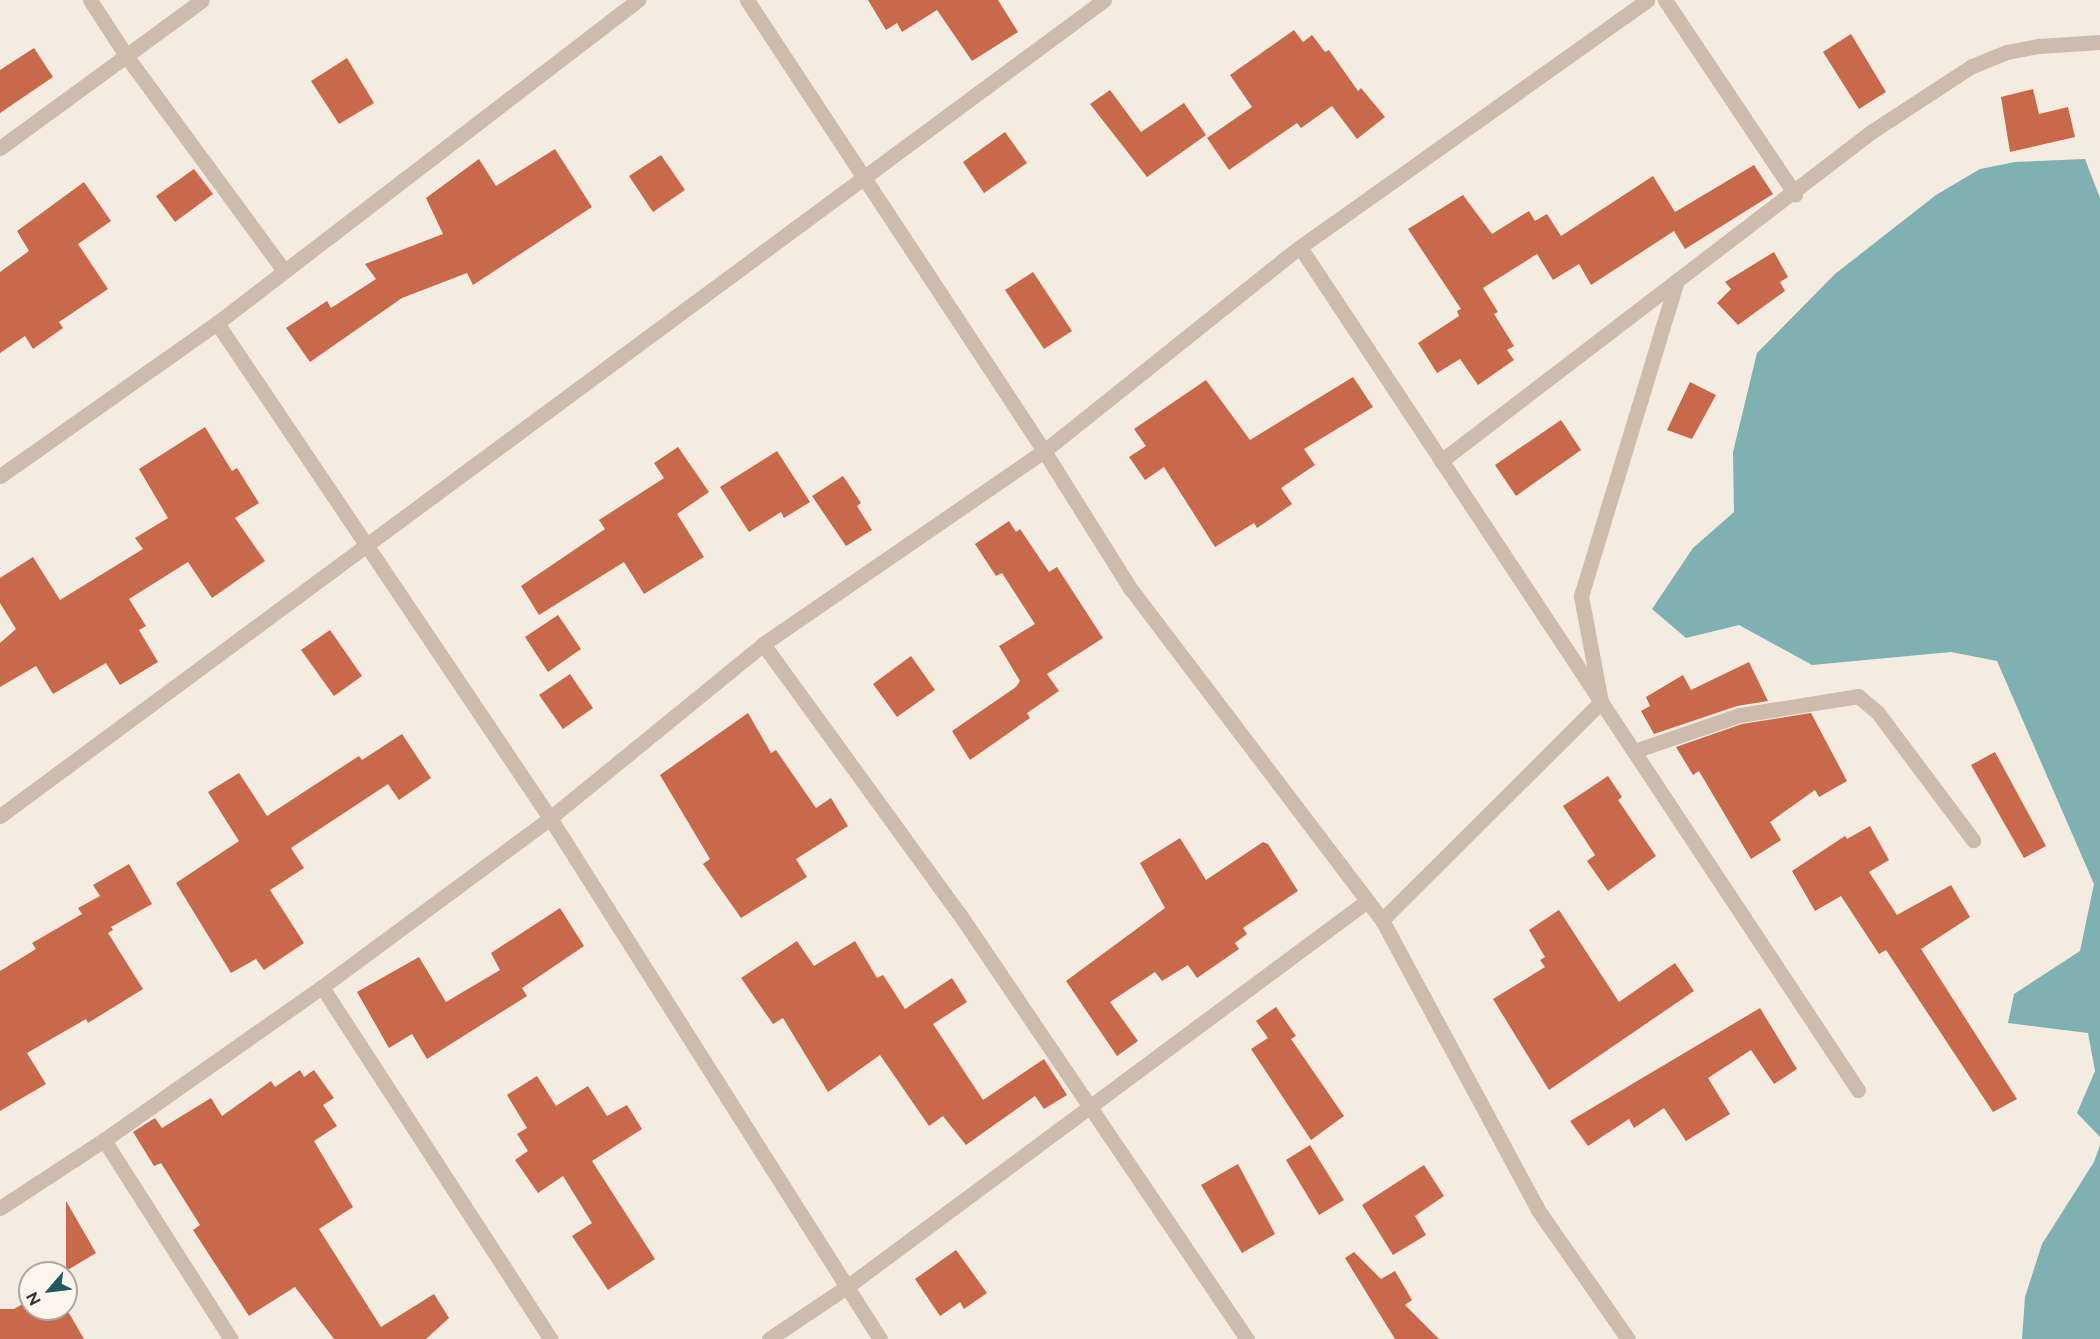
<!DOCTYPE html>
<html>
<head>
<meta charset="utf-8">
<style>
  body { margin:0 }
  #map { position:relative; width:2100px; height:1339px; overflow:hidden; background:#f4ebe1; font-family:Raleway,sans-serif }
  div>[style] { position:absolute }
  .water>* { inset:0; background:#7fb0b2 }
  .building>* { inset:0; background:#c8694b }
  .minor>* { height:15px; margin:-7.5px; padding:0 7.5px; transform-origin:7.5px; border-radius:7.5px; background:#cdbbac }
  span { translate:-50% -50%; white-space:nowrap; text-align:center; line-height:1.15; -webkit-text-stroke:5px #fbf5ee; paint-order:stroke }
  .north { position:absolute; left:18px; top:1261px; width:60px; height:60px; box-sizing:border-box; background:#fbf5ee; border:2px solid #aea6a0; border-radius:50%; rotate:242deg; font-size:16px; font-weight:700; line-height:24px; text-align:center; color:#3b302b }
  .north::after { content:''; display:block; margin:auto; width:21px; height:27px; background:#1f5a5e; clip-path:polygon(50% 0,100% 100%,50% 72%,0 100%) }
</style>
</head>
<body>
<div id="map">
  <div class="water">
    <i style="clip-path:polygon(2085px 159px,2100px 198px,2100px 1137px,2077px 1113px,2095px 1071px,2088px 1033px,2008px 1023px,2014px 994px,2080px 951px,2094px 884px,1997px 661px,1951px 652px,1812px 665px,1739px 625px,1686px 638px,1652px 609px,1693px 548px,1734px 512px,1733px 452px,1757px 353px,1835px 274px,1936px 195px,1980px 169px,2015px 162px)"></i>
    <i style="clip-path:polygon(2100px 1145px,2100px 1339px,2022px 1339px,2025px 1297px,2042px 1244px,2094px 1162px)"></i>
  </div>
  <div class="building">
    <i style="clip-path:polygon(868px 0,998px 0,1018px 32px,972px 61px,937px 10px,902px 32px,897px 23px,886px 30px)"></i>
    <i style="clip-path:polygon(1294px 30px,1303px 42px,1312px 35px,1325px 52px,1329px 50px,1358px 91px,1361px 88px,1385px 117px,1357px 139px,1332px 106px,1301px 128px,1297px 123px,1229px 170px,1207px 138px,1252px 107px,1230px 75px)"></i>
    <i style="clip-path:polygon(1851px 34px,1886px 92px,1859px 109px,1823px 52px)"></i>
    <i style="clip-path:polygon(34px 48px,53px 77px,0 113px,0 70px)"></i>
    <i style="clip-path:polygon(347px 58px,374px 103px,339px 124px,311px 81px)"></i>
    <i style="clip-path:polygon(2033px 89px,2039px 114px,2068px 107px,2075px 137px,2010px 152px,2001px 97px)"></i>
    <i style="clip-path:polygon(1110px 90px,1141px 132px,1184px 103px,1206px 135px,1147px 177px,1090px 104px)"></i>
    <i style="clip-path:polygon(1005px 132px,1027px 163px,984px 193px,963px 162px)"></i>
    <i style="clip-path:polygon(555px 149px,592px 207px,473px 285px,467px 273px,402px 298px,310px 362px,286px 328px,327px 301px,331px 308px,376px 279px,365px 264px,443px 234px,426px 198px,479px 159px,496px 186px)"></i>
    <i style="clip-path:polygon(661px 155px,685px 190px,653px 212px,629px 176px)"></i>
    <i style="clip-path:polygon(1754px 165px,1773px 194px,1685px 249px,1674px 231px,1591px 285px,1579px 264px,1553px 280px,1537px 254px,1483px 288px,1498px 312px,1494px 314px,1514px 346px,1507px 350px,1514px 360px,1478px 385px,1460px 359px,1437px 373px,1418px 343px,1459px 316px,1457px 311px,1461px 309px,1408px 229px,1463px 195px,1492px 234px,1529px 211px,1535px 221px,1547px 214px,1561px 236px,1653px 176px,1675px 212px)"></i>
    <i style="clip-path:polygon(194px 169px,213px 194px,175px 222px,156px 196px)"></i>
    <i style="clip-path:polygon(84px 182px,111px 221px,78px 244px,108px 289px,59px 322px,63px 328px,33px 349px,25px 336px,0 353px,0 272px,29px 251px,17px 231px)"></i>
    <i style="clip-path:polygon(1774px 252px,1788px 277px,1780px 282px,1785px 291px,1738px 325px,1717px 303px,1731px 289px,1725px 282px)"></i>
    <i style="clip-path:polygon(1033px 272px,1072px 331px,1044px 349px,1005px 290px)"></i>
    <i style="clip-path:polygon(1353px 377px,1373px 407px,1304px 449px,1315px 465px,1281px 488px,1292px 504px,1257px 528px,1254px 523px,1215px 547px,1164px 467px,1145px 480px,1129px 457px,1146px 446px,1134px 429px,1206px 380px,1250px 440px)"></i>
    <i style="clip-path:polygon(1690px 382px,1716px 395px,1692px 439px,1667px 430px)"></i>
    <i style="clip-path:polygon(1561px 420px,1581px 450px,1516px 496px,1495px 465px)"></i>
    <i style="clip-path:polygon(205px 427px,232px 471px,237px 468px,259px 503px,235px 518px,265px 561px,212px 598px,188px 562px,129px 599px,146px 626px,139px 630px,158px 662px,120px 685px,106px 663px,53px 694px,36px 666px,0 687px,0 643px,16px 629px,0 603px,0 578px,33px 557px,60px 600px,143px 549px,135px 538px,168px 518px,139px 469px)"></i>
    <i style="clip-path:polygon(678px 447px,709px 492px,677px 514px,704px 557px,644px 594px,624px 562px,539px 615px,521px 586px,605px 529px,599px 520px,664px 478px,654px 463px)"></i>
    <i style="clip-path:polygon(777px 451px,810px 502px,784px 518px,781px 512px,749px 532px,720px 487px)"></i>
    <i style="clip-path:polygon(843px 476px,861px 503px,857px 506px,872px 530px,846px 546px,812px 496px)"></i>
    <i style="clip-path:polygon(1009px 521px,1016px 532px,1020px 529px,1049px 572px,1057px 567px,1103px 638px,1047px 674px,1059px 691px,1027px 713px,1030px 718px,970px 760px,952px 731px,1016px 687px,1020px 681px,999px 646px,1035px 624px,1002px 573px,996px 576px,975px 544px)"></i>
    <i style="clip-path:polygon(558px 615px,581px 649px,548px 672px,525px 637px)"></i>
    <i style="clip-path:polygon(330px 630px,362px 676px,334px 696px,301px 650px)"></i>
    <i style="clip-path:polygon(911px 656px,935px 690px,897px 717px,873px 684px)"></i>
    <i style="clip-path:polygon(1749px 662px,1768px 701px,1737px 706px,1654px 734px,1641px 711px,1650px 706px,1646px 697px,1683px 675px,1691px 690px)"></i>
    <i style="clip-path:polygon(570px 674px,593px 708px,563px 729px,539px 695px)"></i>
    <i style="clip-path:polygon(748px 713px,771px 753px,776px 750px,816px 808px,831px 798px,848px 826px,796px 859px,807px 877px,741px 918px,703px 864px,710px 859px,660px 775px)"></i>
    <i style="clip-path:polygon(1811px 713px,1847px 781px,1819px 797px,1815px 790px,1770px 822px,1781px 840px,1751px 859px,1699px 771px,1693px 775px,1676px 747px,1742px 724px)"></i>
    <i style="clip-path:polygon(402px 734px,431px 778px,399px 800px,388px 784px,291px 848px,304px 868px,270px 890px,304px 943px,264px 970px,256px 959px,231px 973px,176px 883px,239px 841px,208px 792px,239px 773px,267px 816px,359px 756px,362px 760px)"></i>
    <i style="clip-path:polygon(1995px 752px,2046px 846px,2024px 858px,1971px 765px)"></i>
    <i style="clip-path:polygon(1608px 776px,1622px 797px,1618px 800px,1656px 856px,1608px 891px,1587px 861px,1595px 855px,1563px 806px)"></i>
    <i style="clip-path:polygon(1870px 826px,1889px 860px,1869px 872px,1897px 915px,1951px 885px,1970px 917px,1921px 949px,2017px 1099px,1993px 1112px,1886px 950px,1879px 954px,1841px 896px,1815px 911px,1792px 871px,1845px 836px,1847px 839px)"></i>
    <i style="clip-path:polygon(1180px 838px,1206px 880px,1263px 842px,1268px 844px,1298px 891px,1243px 928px,1247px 934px,1235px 943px,1239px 949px,1197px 978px,1188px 965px,1162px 981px,1155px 972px,1110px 1002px,1138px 1041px,1117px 1056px,1066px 981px,1165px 908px,1140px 863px)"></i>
    <i style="clip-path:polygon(129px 864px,152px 904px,111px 927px,113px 930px,108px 933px,143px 989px,88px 1023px,86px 1019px,27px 1053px,46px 1084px,0 1111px,0 971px,36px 949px,32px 943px,82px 914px,78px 908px,100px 896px,93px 885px)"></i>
    <i style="clip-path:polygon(560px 908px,584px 946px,522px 988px,527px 996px,427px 1059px,412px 1034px,389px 1048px,357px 992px,419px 957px,446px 1002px,500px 970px,491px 953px)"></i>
    <i style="clip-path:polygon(1559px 910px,1619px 1002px,1675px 963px,1694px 991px,1549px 1090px,1493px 999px,1545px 967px,1540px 960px,1545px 957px,1529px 930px)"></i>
    <i style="clip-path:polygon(797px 941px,814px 966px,855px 941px,877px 978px,883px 975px,905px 1009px,952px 978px,967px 1002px,933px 1024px,983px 1100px,1044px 1059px,1067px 1095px,1044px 1109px,1035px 1096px,966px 1145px,943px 1116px,929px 1126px,880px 1055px,828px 1092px,783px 1018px,773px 1024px,741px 978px)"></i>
    <i style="clip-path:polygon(1276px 1007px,1296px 1036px,1291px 1039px,1344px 1116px,1311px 1140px,1251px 1049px,1268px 1038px,1256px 1021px)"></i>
    <i style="clip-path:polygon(1760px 1008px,1797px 1069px,1774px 1084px,1751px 1050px,1708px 1078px,1730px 1114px,1686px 1141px,1664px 1108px,1634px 1128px,1629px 1119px,1588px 1146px,1570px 1121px)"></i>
    <i style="clip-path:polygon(300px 1070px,304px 1077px,314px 1070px,334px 1098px,323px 1105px,337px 1126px,314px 1141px,353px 1207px,319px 1229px,381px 1327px,434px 1294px,449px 1318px,426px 1339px,334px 1339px,295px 1287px,249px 1316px,193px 1230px,200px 1225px,161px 1163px,154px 1166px,133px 1132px,155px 1118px,162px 1128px,211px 1098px,222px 1116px,271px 1081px,275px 1087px)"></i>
    <i style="clip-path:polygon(537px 1076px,556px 1106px,588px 1086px,607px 1116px,627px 1105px,642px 1129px,592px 1161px,655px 1259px,608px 1290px,572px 1236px,592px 1223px,563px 1176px,538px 1193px,515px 1160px,528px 1151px,517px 1134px,527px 1128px,507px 1095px)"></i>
    <i style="clip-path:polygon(1310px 1145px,1344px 1200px,1319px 1215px,1286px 1160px)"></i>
    <i style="clip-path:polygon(1238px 1164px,1275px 1234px,1242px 1253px,1201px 1185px)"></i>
    <i style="clip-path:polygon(1424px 1165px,1444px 1196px,1415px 1216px,1426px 1235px,1393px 1255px,1362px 1205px)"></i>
    <i style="clip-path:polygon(66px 1201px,96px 1253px,66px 1271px)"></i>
    <i style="clip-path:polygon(956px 1250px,987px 1293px,964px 1309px,960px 1302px,940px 1316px,915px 1279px)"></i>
    <i style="clip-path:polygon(1354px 1252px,1381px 1279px,1395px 1271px,1412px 1300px,1405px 1305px,1439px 1339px,1395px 1339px,1345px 1258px)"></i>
    <i style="clip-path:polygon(30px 1300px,30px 1309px,66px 1308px,84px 1339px,0 1339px,0 1309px,14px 1309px)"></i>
  </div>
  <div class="minor">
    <i style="left:90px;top:0;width:68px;rotate:57deg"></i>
    <i style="left:127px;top:57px;width:265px;rotate:53.7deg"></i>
    <i style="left:747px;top:0;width:540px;rotate:56.63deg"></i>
    <i style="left:1044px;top:451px;width:162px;rotate:57.9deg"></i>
    <i style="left:1130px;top:588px;width:417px;rotate:52.8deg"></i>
    <i style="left:1382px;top:920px;width:329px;rotate:61.7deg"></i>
    <i style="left:1538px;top:1210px;width:157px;rotate:55.1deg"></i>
    <i style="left:1665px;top:0;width:234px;rotate:56.2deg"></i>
    <i style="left:0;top:148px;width:250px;rotate:-36.2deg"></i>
    <i style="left:1300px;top:247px;width:1011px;rotate:56.5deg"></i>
    <i style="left:217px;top:323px;width:597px;rotate:56.07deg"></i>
    <i style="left:550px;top:818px;width:617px;rotate:57.65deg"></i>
    <i style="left:1441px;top:461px;width:541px;rotate:-37.42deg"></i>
    <i style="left:1871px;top:132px;width:121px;rotate:-33.2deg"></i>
    <i style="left:1972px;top:66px;width:38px;rotate:-22deg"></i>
    <i style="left:2007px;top:52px;width:33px;rotate:-11deg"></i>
    <i style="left:2039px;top:46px;width:61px;rotate:-3.8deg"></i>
    <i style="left:0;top:476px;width:266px;rotate:-35.2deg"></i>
    <i style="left:217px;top:323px;width:531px;rotate:-37.5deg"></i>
    <i style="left:763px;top:644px;width:331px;rotate:54deg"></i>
    <i style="left:958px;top:912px;width:516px;rotate:55.91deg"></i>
    <i style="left:1634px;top:751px;width:112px;rotate:-18.8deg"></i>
    <i style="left:1740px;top:715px;width:120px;rotate:-9.1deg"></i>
    <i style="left:1858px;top:696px;width:26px;rotate:40deg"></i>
    <i style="left:1878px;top:713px;width:159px;rotate:53.2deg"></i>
    <i style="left:0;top:816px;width:1373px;rotate:-36.47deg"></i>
    <i style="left:1382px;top:920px;width:309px;rotate:-44.9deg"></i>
    <i style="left:1601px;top:702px;width:108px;rotate:-100.7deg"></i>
    <i style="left:1581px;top:596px;width:330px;rotate:-73.1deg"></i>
    <i style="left:322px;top:987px;width:420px;rotate:57deg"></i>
    <i style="left:104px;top:1140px;width:236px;rotate:57.5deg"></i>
    <i style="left:0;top:1208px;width:124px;rotate:-33.2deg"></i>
    <i style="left:104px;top:1140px;width:266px;rotate:-35.1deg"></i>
    <i style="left:322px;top:987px;width:284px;rotate:-36.5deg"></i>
    <i style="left:550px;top:818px;width:275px;rotate:-39.2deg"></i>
    <i style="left:763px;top:644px;width:341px;rotate:-34.5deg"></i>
    <i style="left:1044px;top:451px;width:327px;rotate:-38.6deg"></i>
    <i style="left:1300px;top:247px;width:426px;rotate:-35.4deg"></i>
    <i style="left:769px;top:1339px;width:95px;rotate:-33.9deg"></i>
    <i style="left:848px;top:1286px;width:646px;rotate:-36.57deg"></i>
  </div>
  <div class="north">N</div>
</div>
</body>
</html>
